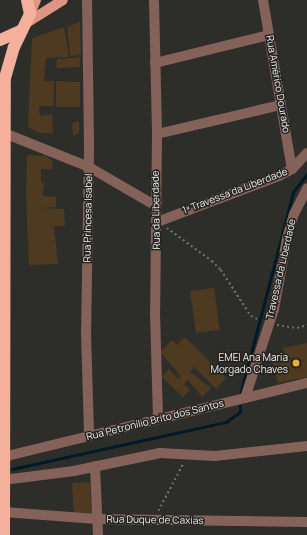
<!DOCTYPE html>
<html>
<head>
<meta charset="utf-8">
<style>
  body { margin:0 }
  #map { position:relative; width:307px; height:535px; overflow:hidden; background:#2d2d2a; font-family:Manrope,sans-serif }
  div>[style] { position:absolute }
  .stream>* { height:2.5px; margin:-1.25px; padding:0 1.25px; transform-origin:1.25px; border-radius:1.25px; background:#001929 }
  .building>* { inset:0; background:#4d3a20 }
  .path>* { height:1.5px; margin-top:-0.75px; transform-origin:0; background:repeating-linear-gradient(90deg,#70706d 0 2px,transparent 0 5px) }
  .street>* { height:10px; margin:-5px; padding:0 5px; transform-origin:5px; border-radius:5px; background:#856259 }
  .primary>* { height:10px; margin:-5px; padding:0 5px; transform-origin:5px; border-radius:5px; background:#dd9683 }
  .highway>* { height:12px; margin:-6px; padding:0 6px; transform-origin:6px; border-radius:6px; background:#f5b09d }
  .dots>* { width:11px; height:11px; translate:-50% -50%; box-sizing:border-box; border:2px solid #242320; border-radius:50% }
  span { translate:-50% -50%; white-space:nowrap; text-align:center; line-height:1.15; -webkit-text-stroke:3px #242320; paint-order:stroke }
  .street-label { font-size:10px; color:#f0f0ee }
  .poi-label { font-size:10px; color:#f0f0ee }
  .right { translate:-100% -50%; text-align:right }
</style>
</head>
<body>
<div id="map">
  <div class="stream">
    <i style="left:241px;top:392px;width:207px;rotate:-75.4deg"></i>
    <i style="left:293px;top:192px;width:23px;rotate:-52deg"></i>
    <i style="left:12px;top:469px;width:219px;rotate:-12.4deg"></i>
    <i style="left:226px;top:422px;width:17px;rotate:-36deg"></i>
    <i style="left:240px;top:412px;width:6px;rotate:-90deg"></i>
  </div>
  <div class="building">
    <i style="clip-path:polygon(80px 22px,81px 55px,70px 56px,67px 27px)"></i>
    <i style="clip-path:polygon(64px 27px,69px 57px,46px 58px,44px 81px,54px 81px,54px 93px,53px 106px,39px 106px,40px 116px,52px 114px,53px 133px,39px 133px,28px 127px,32px 38px)"></i>
    <i style="clip-path:polygon(80px 57px,80px 67px,56px 68px,57px 59px)"></i>
    <i style="clip-path:polygon(56px 81px,80px 82px,80px 107px,56px 107px)"></i>
    <i style="clip-path:polygon(79px 121px,79px 133px,73px 136px,72px 123px)"></i>
    <i style="clip-path:polygon(27px 155px,46px 156px,53px 161px,52px 169px,41px 169px,41px 183px,44px 183px,43px 196px,56px 197px,56px 207px,40px 208px,64px 209px,65px 226px,54px 226px,58px 264px,29px 265px,26px 196px)"></i>
    <i style="clip-path:polygon(214px 288px,220px 330px,196px 333px,190px 291px)"></i>
    <i style="clip-path:polygon(185px 337px,226px 378px,216px 389px,194px 367px,190px 372px,211px 388px,202px 397px,188px 380px,184px 384px,190px 390px,183px 397px,162px 377px,169px 369px,178px 379px,181px 376px,160px 352px,172px 340px,177px 345px)"></i>
    <i style="clip-path:polygon(307px 343px,307px 377px,278px 383px,272px 359px,282px 357px,283px 363px,286px 362px,283px 348px)"></i>
    <i style="clip-path:polygon(90px 482px,92px 514px,74px 515px,72px 483px)"></i>
  </div>
  <div class="path">
    <i style="left:167px;top:228px;width:56px;rotate:36.3deg"></i>
    <i style="left:212px;top:261px;width:13px;rotate:45deg"></i>
    <i style="left:221px;top:270px;width:55px;rotate:56.9deg"></i>
    <i style="left:251px;top:316px;width:10px;rotate:24deg"></i>
    <i style="left:277px;top:325px;width:20px;rotate:9deg"></i>
    <i style="left:297px;top:328px;width:10px;rotate:-17deg"></i>
    <i style="left:158px;top:511px;width:53px;rotate:-62deg"></i>
  </div>
  <div class="street">
    <i style="left:87px;top:0;width:148px;rotate:89.2deg"></i>
    <i style="left:89px;top:148px;width:184px;rotate:90.9deg"></i>
    <i style="left:86px;top:332px;width:104px;rotate:88.3deg"></i>
    <i style="left:154px;top:0;width:134px;rotate:88.7deg"></i>
    <i style="left:157px;top:134px;width:178px;rotate:90.6deg"></i>
    <i style="left:155px;top:312px;width:107px;rotate:88.4deg"></i>
    <i style="left:263px;top:0;width:171px;rotate:80.3deg"></i>
    <i style="left:155px;top:63px;width:117px;rotate:-13.8deg"></i>
    <i style="left:4px;top:133px;width:92px;rotate:21.8deg"></i>
    <i style="left:89px;top:167px;width:78px;rotate:30.2deg"></i>
    <i style="left:157px;top:134px;width:127px;rotate:-13.2deg"></i>
    <i style="left:157px;top:222px;width:130px;rotate:-20.7deg"></i>
    <i style="left:279px;top:176px;width:15px;rotate:-28deg"></i>
    <i style="left:292px;top:169px;width:22px;rotate:-47deg"></i>
    <i style="left:245px;top:398px;width:94px;rotate:-72deg"></i>
    <i style="left:274px;top:309px;width:72px;rotate:-79.6deg"></i>
    <i style="left:287px;top:238px;width:25px;rotate:-74deg"></i>
    <i style="left:294px;top:214px;width:29px;rotate:-63deg"></i>
    <i style="left:3px;top:457px;width:313px;rotate:-13.7deg"></i>
    <i style="left:95px;top:466px;width:69px;rotate:87.5deg"></i>
    <i style="left:3px;top:480px;width:72px;rotate:-7.2deg"></i>
    <i style="left:74px;top:471px;width:88px;rotate:-11.8deg"></i>
    <i style="left:160px;top:453px;width:55px;rotate:3.1deg"></i>
    <i style="left:215px;top:456px;width:93px;rotate:-6.2deg"></i>
    <i style="left:4px;top:512px;width:93px;rotate:4.3deg"></i>
    <i style="left:97px;top:519px;width:210px;rotate:0.8deg"></i>
  </div>
  <div class="primary">
    <i style="left:30px;top:14px;width:15px;rotate:-67deg"></i>
    <i style="left:28px;top:22px;width:41px;rotate:-32.2deg"></i>
  </div>
  <div class="highway">
    <i style="left:0;top:40px;width:24px;rotate:-24deg"></i>
    <i style="left:4px;top:535px;width:457px;rotate:-89.9deg"></i>
    <i style="left:5px;top:78px;width:32px;rotate:-74deg"></i>
    <i style="left:14px;top:47px;width:37px;rotate:-64deg"></i>
    <i style="left:30px;top:14px;width:14px;rotate:-102deg"></i>
  </div>
  <div class="dots">
    <i style="left:296px;top:363px;background:#e8ac37"></i>
  </div>
  <div class="street-label">
    <span style="left:278px;top:84px;rotate:80deg">Rua Américo Dourado</span>
    <span style="left:235px;top:191px;rotate:-21deg">1ª Travessa da Liberdade</span>
    <span style="left:156px;top:210px;rotate:-91deg">Rua da Liberdade</span>
    <span style="left:88px;top:218px;rotate:-89deg">Rua Princesa Isabel</span>
    <span style="left:281px;top:269px;rotate:-77deg">Travessa da Liberdade</span>
    <span style="left:155px;top:420px;rotate:-14deg">Rua Petronílio Brito dos Santos</span>
    <span style="left:155px;top:520px;rotate:1deg">Rua Duque de Caxias</span>
  </div>
  <div class="poi-label">
    <span class="right" style="left:288px;top:363px">EMEI Ana Maria<br>Morgado Chaves</span>
  </div>
</div>
</body>
</html>
